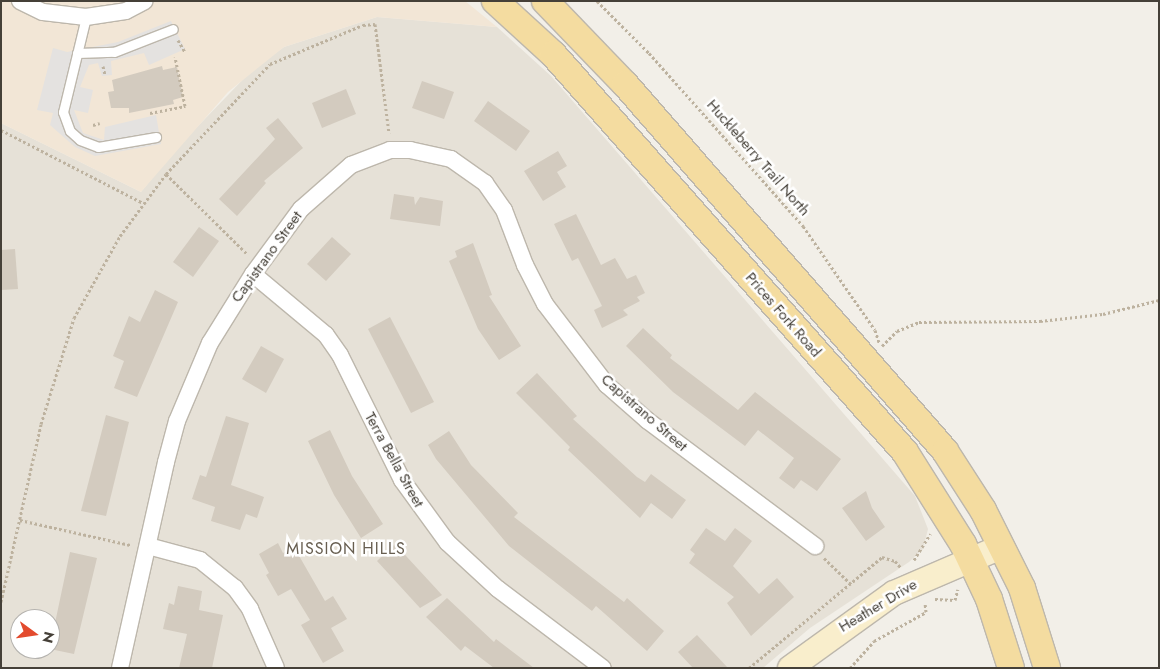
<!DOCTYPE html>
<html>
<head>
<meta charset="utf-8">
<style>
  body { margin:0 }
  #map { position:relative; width:1160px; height:669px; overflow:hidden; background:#f2efe8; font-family:Jost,sans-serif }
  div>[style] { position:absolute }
  .residential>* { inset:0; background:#e6e1d7 }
  .commercial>* { inset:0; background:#f2e6d6 }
  .parking>* { inset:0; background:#e4e2e0 }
  .building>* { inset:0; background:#d3cbbf }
  .path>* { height:3px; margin-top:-1.5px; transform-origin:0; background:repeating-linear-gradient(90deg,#bdb29f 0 2.5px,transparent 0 5px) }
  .roads { filter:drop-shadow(1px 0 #bdb7ac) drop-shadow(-1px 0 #bdb7ac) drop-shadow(0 1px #bdb7ac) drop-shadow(0 -1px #bdb7ac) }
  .lane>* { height:9px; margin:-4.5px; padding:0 4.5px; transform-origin:4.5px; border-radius:4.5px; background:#fff }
  .street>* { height:16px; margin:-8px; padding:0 8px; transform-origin:8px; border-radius:8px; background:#fff }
  .secondary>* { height:24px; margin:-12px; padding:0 12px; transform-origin:12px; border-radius:12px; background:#f9eecc }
  .primary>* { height:26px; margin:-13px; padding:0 13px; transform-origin:13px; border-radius:13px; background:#f4dca0 }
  span { translate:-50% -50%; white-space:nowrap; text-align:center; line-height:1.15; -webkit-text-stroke:5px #fff; paint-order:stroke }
  .street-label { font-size:15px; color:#454038 }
  .neighbourhood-label { font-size:16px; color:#675e50; letter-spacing:1px }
  .frame { position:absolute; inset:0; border:2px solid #454038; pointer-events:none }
  .north { position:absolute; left:10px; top:609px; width:50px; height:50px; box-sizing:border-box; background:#fff; border:1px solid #b5b3af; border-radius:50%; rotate:104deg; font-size:14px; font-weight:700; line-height:20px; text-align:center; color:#454038 }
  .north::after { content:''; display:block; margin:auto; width:18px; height:22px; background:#e34b2e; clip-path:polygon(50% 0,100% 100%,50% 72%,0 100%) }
</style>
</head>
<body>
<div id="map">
  <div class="residential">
    <i style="clip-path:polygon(evenodd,377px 17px,497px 27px,551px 76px,915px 496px,928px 529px,923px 549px,909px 562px,810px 628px,763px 668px,1px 668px,1px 123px,141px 192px,174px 151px,254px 68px,284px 47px,377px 17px,20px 619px,50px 619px,50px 649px,20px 649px,20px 619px)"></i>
  </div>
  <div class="commercial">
    <i style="clip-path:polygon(1px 1px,465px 1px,497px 27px,377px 17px,284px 47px,228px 92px,141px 192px,1px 123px)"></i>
  </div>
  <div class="parking">
    <i style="clip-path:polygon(171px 21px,185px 49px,149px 65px,144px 53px,111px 61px,112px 75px,102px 76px,98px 63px,89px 65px,80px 87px,93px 90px,88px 113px,74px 110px,83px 133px,104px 140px,105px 127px,156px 115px,161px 144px,95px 156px,75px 147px,50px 125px,53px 113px,37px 110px,53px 48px,67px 52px,118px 42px)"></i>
  </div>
  <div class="building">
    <i style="clip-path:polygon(162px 66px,163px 70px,177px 67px,183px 97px,173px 100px,174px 104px,129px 113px,129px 108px,111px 108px,108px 92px,114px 91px,112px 80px)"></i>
    <i style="clip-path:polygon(422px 81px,454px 92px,444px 119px,412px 108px)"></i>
    <i style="clip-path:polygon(346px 89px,356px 114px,322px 128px,312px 103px)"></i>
    <i style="clip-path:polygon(488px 101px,530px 131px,516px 151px,474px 121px)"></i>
    <i style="clip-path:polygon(278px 118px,303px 148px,264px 181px,266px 183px,237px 216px,219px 199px,275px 139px,266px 128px)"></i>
    <i style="clip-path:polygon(558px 151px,567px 166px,557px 172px,566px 187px,543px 201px,524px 171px)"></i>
    <i style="clip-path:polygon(394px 194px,414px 197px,415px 205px,420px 197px,443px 201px,440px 226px,390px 219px)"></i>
    <i style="clip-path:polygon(576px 214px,601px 265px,615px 258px,627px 279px,636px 275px,645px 293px,637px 297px,640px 301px,623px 310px,628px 315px,602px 328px,594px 310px,602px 306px,578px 258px,572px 261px,554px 224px)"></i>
    <i style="clip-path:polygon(199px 227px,219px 241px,193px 277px,173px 262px)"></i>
    <i style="clip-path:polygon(332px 237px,351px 254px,326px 281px,307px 264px)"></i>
    <i style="clip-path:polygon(473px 243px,492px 295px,489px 296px,521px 346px,499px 360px,478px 329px,449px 261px,457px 257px,455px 251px)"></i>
    <i style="clip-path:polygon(15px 249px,18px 289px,1px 290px,1px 250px)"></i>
    <i style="clip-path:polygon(155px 290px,178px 302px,137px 397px,114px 388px,124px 361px,113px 356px,129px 316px,140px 322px)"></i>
    <i style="clip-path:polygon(390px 317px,434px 402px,411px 413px,368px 329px)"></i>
    <i style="clip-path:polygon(643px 328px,672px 355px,670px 358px,738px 410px,755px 392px,841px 459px,817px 491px,801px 480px,794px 489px,779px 478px,794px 458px,758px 430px,745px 446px,673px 392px,626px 346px)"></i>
    <i style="clip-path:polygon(261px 346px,284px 359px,266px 393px,242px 379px)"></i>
    <i style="clip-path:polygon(537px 373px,577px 416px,573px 419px,637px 477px,645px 482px,651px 474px,686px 500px,672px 519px,651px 503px,640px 518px,568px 450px,570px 447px,516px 393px)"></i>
    <i style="clip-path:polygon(106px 415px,129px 422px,106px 516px,81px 511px)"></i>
    <i style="clip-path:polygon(226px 416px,249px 423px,231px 485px,264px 497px,257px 518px,246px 514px,240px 530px,211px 521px,215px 507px,192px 499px,200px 475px,206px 477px)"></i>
    <i style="clip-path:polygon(330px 430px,352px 476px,383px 524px,361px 538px,334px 495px,308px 441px)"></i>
    <i style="clip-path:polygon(449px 431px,471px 465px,518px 513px,514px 517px,624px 602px,627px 598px,664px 631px,647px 651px,596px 606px,592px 611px,509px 546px,436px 459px,428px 445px)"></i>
    <i style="clip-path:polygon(866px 491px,872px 508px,885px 527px,866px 541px,842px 508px)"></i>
    <i style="clip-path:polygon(706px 528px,725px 541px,735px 528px,752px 541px,733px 566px,759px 594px,777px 578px,794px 597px,751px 636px,727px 603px,734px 597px,689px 563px,695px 554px,690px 550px)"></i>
    <i style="clip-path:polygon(278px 543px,283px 553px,294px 547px,325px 601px,333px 596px,347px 619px,331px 628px,344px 651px,323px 663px,301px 625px,310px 620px,291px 589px,278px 596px,266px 575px,269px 573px,259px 554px)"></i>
    <i style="clip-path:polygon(395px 544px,442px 595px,420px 608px,377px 561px)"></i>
    <i style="clip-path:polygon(70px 552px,97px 558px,74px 654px,50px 649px,50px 622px,55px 623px)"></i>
    <i style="clip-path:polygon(178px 586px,202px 591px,199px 610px,223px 615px,212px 668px,179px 668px,187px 634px,163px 629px,169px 603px,174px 605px)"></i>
    <i style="clip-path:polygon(447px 598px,494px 642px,496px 639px,534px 668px,494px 668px,465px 646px,461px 651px,426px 617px)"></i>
    <i style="clip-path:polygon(697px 635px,728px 668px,693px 668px,678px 652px)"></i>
  </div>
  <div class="path">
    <i style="left:597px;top:1px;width:74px;rotate:45deg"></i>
    <i style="left:649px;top:53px;width:232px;rotate:48.3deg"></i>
    <i style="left:803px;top:226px;width:126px;rotate:55.3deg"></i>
    <i style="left:875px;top:330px;width:13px;rotate:72deg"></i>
    <i style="left:178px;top:40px;width:14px;rotate:60deg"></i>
    <i style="left:103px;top:66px;width:9px;rotate:77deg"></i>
    <i style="left:150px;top:113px;width:36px;rotate:-11deg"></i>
    <i style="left:185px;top:106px;width:50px;rotate:-101.5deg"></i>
    <i style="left:93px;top:125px;width:7px;rotate:-16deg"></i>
    <i style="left:1px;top:130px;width:160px;rotate:27.2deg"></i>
    <i style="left:166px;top:174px;width:114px;rotate:44.6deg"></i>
    <i style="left:882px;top:346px;width:21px;rotate:-45deg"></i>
    <i style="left:897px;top:331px;width:24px;rotate:-22deg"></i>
    <i style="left:919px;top:322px;width:121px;rotate:-0.5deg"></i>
    <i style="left:1040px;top:321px;width:63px;rotate:-6.3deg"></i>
    <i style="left:1103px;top:314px;width:58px;rotate:-14deg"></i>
    <i style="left:20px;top:520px;width:113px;rotate:12.8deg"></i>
    <i style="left:824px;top:558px;width:39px;rotate:44deg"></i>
    <i style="left:914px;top:560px;width:31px;rotate:-58deg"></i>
    <i style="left:935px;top:599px;width:20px;rotate:3deg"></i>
    <i style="left:955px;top:600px;width:11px;rotate:-75deg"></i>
    <i style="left:1px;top:602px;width:182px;rotate:-77.3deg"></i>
    <i style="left:41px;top:424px;width:111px;rotate:-72.7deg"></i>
    <i style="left:74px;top:318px;width:94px;rotate:-60.7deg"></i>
    <i style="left:120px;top:236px;width:77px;rotate:-53.4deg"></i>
    <i style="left:166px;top:174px;width:151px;rotate:-46.6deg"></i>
    <i style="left:270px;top:64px;width:101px;rotate:-22.8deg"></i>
    <i style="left:363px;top:25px;width:12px;rotate:-5deg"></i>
    <i style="left:375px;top:24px;width:110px;rotate:82.7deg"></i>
    <i style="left:749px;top:668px;width:173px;rotate:-39.8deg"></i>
    <i style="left:882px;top:557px;width:14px;rotate:17deg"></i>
    <i style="left:895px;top:561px;width:9px;rotate:49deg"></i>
    <i style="left:850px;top:668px;width:36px;rotate:-48deg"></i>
    <i style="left:874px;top:641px;width:60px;rotate:-29.1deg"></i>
    <i style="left:926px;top:612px;width:9px;rotate:-96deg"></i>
  </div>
  <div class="roads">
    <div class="lane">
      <i style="left:86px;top:17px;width:98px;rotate:103.6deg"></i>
      <i style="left:63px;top:112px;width:20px;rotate:70deg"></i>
      <i style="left:70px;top:131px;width:13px;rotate:42deg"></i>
      <i style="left:80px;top:140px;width:19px;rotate:21deg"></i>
      <i style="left:98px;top:147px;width:59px;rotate:-9.8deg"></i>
      <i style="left:77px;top:53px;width:37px;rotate:-2deg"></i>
      <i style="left:114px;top:52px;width:63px;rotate:-21.3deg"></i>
    </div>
    <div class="street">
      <i style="left:20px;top:1px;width:25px;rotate:26deg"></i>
      <i style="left:43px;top:12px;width:43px;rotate:6.6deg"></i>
      <i style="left:86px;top:17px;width:40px;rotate:-8.5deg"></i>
      <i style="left:126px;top:11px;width:21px;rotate:-28deg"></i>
      <i style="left:253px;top:274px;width:95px;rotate:39.9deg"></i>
      <i style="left:326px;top:335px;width:24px;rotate:55deg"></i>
      <i style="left:340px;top:355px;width:140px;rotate:63.6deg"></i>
      <i style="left:402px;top:480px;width:77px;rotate:54deg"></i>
      <i style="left:447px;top:542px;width:69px;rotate:42.7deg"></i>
      <i style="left:498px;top:589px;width:131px;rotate:37deg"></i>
      <i style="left:148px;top:546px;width:54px;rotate:15.1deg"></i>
      <i style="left:200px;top:560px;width:45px;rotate:38.7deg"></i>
      <i style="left:235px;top:588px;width:26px;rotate:54deg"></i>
      <i style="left:250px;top:609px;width:64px;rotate:66.2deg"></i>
      <i style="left:120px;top:668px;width:211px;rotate:-77.4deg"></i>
      <i style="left:166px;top:462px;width:42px;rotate:-75deg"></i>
      <i style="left:177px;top:421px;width:85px;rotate:-67.1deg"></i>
      <i style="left:210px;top:343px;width:81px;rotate:-58.1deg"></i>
      <i style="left:253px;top:274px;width:81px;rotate:-53.6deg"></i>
      <i style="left:301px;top:209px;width:67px;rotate:-41.3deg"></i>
      <i style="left:351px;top:165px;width:42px;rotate:-21deg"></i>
      <i style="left:390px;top:150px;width:20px"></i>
      <i style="left:410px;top:150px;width:42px;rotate:12.4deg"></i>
      <i style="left:451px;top:159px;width:42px;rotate:35.2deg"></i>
      <i style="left:485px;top:183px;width:33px;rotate:55deg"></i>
      <i style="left:504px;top:210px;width:59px;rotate:69.1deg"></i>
      <i style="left:525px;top:265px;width:44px;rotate:62.9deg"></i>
      <i style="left:545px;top:304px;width:102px;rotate:52.6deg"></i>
      <i style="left:607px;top:385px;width:55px;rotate:41.3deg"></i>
      <i style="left:648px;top:421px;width:209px;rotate:36.8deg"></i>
    </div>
    <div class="secondary">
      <i style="left:790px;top:668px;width:128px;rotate:-35.8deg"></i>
      <i style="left:894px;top:593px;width:116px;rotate:-23.3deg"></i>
    </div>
    <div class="primary">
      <i style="left:495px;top:1px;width:79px;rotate:42.4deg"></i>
      <i style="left:553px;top:54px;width:531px;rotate:48.51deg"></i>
      <i style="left:905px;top:452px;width:109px;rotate:57.8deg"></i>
      <i style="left:963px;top:544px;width:61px;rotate:64.7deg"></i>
      <i style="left:989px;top:599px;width:72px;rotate:72.3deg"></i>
      <i style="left:545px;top:1px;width:115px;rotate:46.1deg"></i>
      <i style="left:625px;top:84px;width:487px;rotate:48.9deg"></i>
      <i style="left:945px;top:451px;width:70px;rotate:57.2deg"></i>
      <i style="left:983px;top:510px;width:87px;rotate:63.4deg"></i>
      <i style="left:1022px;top:588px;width:84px;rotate:72.6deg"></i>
    </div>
  </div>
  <div class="street-label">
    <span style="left:758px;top:158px;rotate:49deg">Huckleberry Trail North</span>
    <span style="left:267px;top:257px;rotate:-54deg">Capistrano Street</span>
    <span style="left:783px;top:315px;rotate:49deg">Prices Fork Road</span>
    <span style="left:644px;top:413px;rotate:41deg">Capistrano Street</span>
    <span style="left:394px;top:460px;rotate:61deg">Terra Bella Street</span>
    <span style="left:878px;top:606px;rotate:-31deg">Heather Drive</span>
  </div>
  <div class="neighbourhood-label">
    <span style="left:346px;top:549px">MISSION HILLS</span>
  </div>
  <div class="frame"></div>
  <div class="north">N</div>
</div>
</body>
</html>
